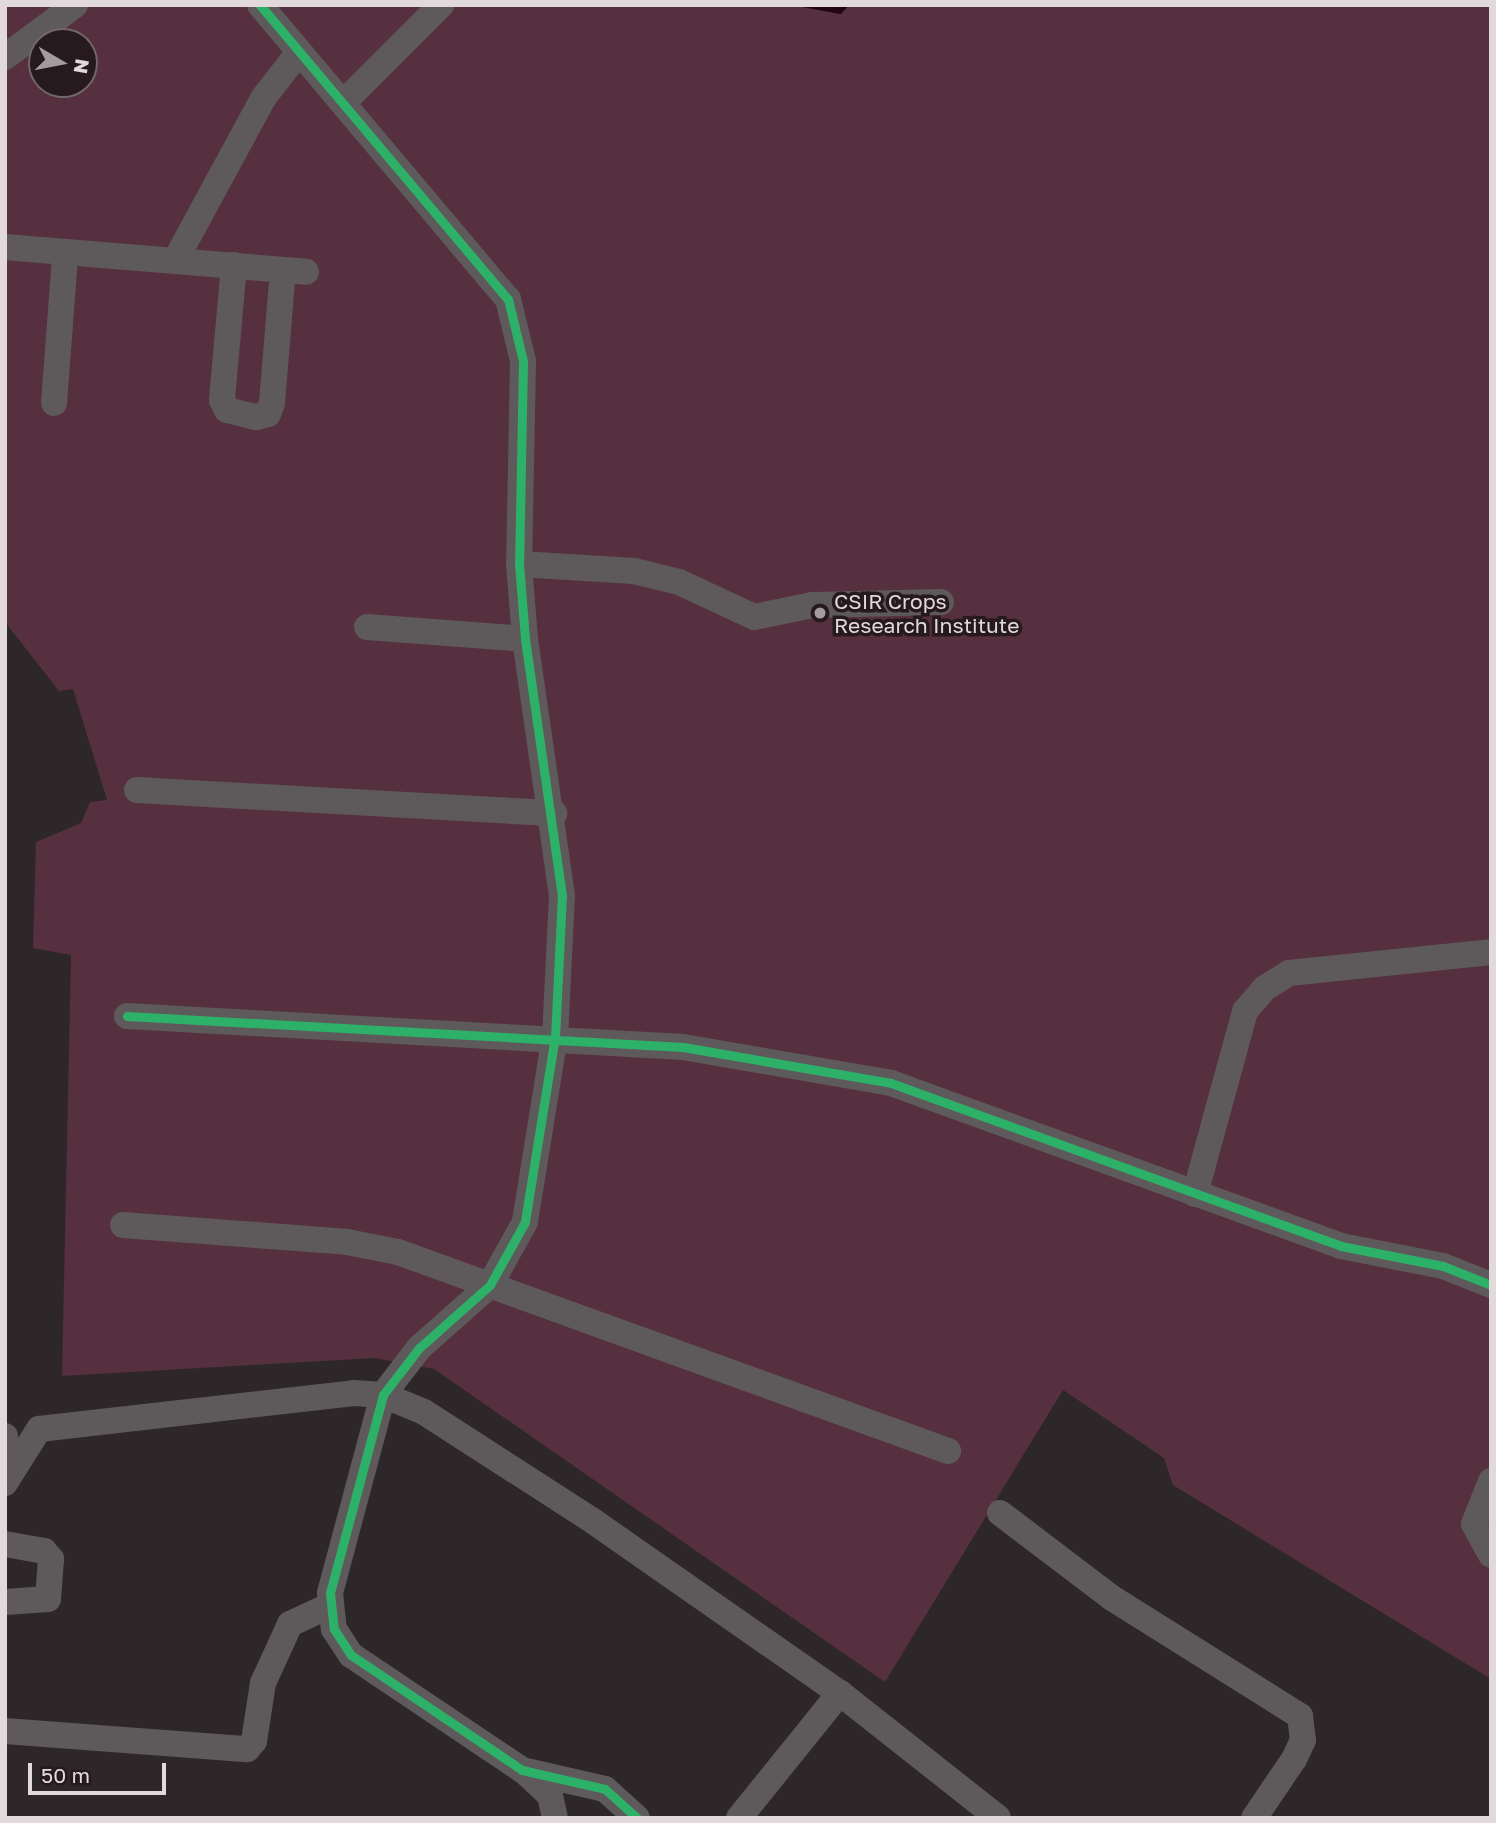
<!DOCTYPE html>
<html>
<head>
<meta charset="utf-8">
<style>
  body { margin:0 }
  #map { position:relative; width:1496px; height:1823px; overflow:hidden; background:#2d2729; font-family:"Golos Text",sans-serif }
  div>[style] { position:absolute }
  .green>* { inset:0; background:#56303e }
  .water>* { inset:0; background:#230411 }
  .minor>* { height:26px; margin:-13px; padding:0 13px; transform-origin:13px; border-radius:13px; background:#5e5a5b }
  .cycleway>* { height:9px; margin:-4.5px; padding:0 4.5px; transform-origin:4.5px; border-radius:4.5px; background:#2db169 }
  .dots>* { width:19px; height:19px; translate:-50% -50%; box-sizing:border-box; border:4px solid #261a1e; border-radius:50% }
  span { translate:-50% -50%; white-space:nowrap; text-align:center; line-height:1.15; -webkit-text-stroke:7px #261a1e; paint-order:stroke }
  .poi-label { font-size:21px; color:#e2d9dc }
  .left { translate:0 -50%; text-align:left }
  .frame { position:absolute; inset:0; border:7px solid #e2d9dc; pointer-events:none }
  .north { position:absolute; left:28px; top:28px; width:70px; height:70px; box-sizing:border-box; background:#261a1e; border:2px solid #71666a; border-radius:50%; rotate:100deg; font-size:19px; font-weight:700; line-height:28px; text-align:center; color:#e2d9dc }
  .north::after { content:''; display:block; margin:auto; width:24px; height:32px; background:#a39b9d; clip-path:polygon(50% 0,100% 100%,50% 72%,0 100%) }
  .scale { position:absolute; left:28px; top:1763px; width:138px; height:32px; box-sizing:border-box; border:4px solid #e2d9dc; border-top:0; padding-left:9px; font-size:21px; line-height:24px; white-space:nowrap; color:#e2d9dc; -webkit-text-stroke:5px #261a1e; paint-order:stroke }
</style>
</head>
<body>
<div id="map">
  <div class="green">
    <i style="clip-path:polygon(evenodd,5px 5px,792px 5px,840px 14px,849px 5px,1491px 5px,1491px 1679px,1173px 1485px,1164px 1458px,1063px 1390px,885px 1682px,434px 1369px,374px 1358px,62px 1376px,71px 955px,33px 948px,36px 842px,81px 823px,90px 802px,107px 800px,73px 689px,59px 691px,5px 622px,5px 5px,42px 42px,84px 42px,84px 84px,42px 84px,42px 42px)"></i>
  </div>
  <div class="water">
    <i style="clip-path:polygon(792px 5px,849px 5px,841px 14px)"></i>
  </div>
  <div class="minor">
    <i style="left:260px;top:5px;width:385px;rotate:49.9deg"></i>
    <i style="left:508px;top:299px;width:64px;rotate:76.4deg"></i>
    <i style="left:523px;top:361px;width:203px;rotate:91.1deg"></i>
    <i style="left:519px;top:564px;width:75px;rotate:85.4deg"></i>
    <i style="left:525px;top:639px;width:259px;rotate:81.8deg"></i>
    <i style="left:562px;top:895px;width:141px;rotate:92.8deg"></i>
    <i style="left:555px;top:1036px;width:188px;rotate:99.2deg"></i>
    <i style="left:525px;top:1222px;width:72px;rotate:119.1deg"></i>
    <i style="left:490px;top:1285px;width:95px;rotate:138.4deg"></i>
    <i style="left:419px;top:1348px;width:59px;rotate:127.5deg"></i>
    <i style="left:383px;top:1395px;width:205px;rotate:105deg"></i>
    <i style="left:330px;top:1593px;width:36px;rotate:84deg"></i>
    <i style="left:334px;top:1629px;width:31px;rotate:57deg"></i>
    <i style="left:351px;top:1655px;width:206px;rotate:33.9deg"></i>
    <i style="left:522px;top:1770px;width:85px;rotate:12.9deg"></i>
    <i style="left:605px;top:1789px;width:43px;rotate:42.2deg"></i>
    <i style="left:5px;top:57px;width:87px;rotate:-36.6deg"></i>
    <i style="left:343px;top:103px;width:139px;rotate:-45deg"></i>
    <i style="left:5px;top:247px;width:302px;rotate:4.7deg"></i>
    <i style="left:176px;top:259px;width:184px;rotate:-61.5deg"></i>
    <i style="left:264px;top:97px;width:57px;rotate:-52.1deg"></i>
    <i style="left:234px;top:265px;width:136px;rotate:95.1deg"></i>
    <i style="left:222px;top:400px;width:11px;rotate:63deg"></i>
    <i style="left:227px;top:410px;width:30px;rotate:14deg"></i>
    <i style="left:256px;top:417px;width:12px;rotate:-14deg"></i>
    <i style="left:268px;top:414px;width:12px;rotate:-70deg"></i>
    <i style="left:272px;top:403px;width:133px;rotate:-85.3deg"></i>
    <i style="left:54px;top:403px;width:148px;rotate:-85.7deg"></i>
    <i style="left:519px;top:564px;width:115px;rotate:3.5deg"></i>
    <i style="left:634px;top:571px;width:46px;rotate:13.7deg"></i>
    <i style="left:679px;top:582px;width:83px;rotate:25deg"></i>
    <i style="left:754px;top:617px;width:60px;rotate:-11.5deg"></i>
    <i style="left:813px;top:605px;width:128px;rotate:-1.3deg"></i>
    <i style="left:367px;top:627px;width:158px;rotate:4.3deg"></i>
    <i style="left:137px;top:790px;width:418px;rotate:3.2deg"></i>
    <i style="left:127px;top:1016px;width:557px;rotate:3.19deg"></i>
    <i style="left:683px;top:1047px;width:211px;rotate:9.8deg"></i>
    <i style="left:891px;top:1083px;width:479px;rotate:19.9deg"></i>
    <i style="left:1341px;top:1246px;width:104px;rotate:11.1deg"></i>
    <i style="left:1443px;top:1266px;width:52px;rotate:21.6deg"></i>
    <i style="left:1195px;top:1194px;width:190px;rotate:-74.7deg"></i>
    <i style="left:1245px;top:1011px;width:30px;rotate:-49deg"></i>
    <i style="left:1265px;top:988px;width:28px;rotate:-32deg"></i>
    <i style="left:1289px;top:973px;width:203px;rotate:-5.9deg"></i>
    <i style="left:123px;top:1225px;width:225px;rotate:4.3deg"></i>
    <i style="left:347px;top:1242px;width:52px;rotate:11.1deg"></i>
    <i style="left:398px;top:1252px;width:585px;rotate:19.89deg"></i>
    <i style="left:5px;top:1436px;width:15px;rotate:90deg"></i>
    <i style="left:1491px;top:1481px;width:46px;rotate:111.6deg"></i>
    <i style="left:1474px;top:1524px;width:35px;rotate:61deg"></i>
    <i style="left:5px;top:1483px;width:64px;rotate:-57.8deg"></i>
    <i style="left:39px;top:1429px;width:317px;rotate:-6.5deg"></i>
    <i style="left:354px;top:1393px;width:29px;rotate:4deg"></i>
    <i style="left:383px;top:1395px;width:44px;rotate:22.5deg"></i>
    <i style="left:424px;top:1412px;width:201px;rotate:32.8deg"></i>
    <i style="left:593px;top:1521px;width:301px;rotate:34.9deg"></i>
    <i style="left:840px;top:1693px;width:201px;rotate:38.3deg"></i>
    <i style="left:1000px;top:1513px;width:141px;rotate:37.2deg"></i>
    <i style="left:1112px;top:1598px;width:222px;rotate:32.1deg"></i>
    <i style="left:1300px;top:1716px;width:24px;rotate:83deg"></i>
    <i style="left:1303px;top:1740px;width:21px;rotate:115deg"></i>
    <i style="left:1294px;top:1759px;width:71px;rotate:124.1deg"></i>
    <i style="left:5px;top:1544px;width:40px;rotate:10deg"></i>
    <i style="left:44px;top:1551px;width:11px;rotate:49deg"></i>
    <i style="left:51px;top:1559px;width:40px;rotate:94.3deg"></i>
    <i style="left:48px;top:1599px;width:43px;rotate:176deg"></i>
    <i style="left:5px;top:1731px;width:243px;rotate:4.3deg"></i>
    <i style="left:247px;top:1749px;width:11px;rotate:-49deg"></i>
    <i style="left:254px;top:1741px;width:59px;rotate:-81.2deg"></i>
    <i style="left:263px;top:1683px;width:65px;rotate:-65.4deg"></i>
    <i style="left:290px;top:1624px;width:45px;rotate:-24.9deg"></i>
    <i style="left:524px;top:1771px;width:35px;rotate:43deg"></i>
    <i style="left:550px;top:1795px;width:24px;rotate:78deg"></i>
    <i style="left:739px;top:1818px;width:161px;rotate:-51.1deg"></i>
  </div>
  <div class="cycleway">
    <i style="left:260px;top:5px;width:385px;rotate:49.9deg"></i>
    <i style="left:508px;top:299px;width:64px;rotate:76.4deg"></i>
    <i style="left:523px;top:361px;width:203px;rotate:91.1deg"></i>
    <i style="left:519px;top:564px;width:75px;rotate:85.4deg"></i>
    <i style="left:525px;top:639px;width:259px;rotate:81.8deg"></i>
    <i style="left:562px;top:895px;width:141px;rotate:92.8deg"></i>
    <i style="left:555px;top:1036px;width:188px;rotate:99.2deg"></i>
    <i style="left:525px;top:1222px;width:72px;rotate:119.1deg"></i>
    <i style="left:490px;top:1285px;width:95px;rotate:138.4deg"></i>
    <i style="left:419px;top:1348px;width:59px;rotate:127.5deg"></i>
    <i style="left:383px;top:1395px;width:205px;rotate:105deg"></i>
    <i style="left:330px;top:1593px;width:36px;rotate:84deg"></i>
    <i style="left:334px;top:1629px;width:31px;rotate:57deg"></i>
    <i style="left:351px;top:1655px;width:206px;rotate:33.9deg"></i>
    <i style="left:522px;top:1770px;width:85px;rotate:12.9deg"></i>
    <i style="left:605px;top:1789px;width:43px;rotate:42.2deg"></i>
    <i style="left:127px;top:1016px;width:557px;rotate:3.19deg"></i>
    <i style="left:683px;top:1047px;width:211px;rotate:9.8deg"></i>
    <i style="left:891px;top:1083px;width:479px;rotate:19.9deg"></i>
    <i style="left:1341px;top:1246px;width:104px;rotate:11.1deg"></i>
    <i style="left:1443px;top:1266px;width:52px;rotate:21.6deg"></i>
  </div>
  <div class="dots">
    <i style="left:820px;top:613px;background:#a39b9d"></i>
  </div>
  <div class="poi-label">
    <span class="left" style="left:834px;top:613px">CSIR Crops<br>Research Institute</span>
  </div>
  <div class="frame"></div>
  <div class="north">N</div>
  <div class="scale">50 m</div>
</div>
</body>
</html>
